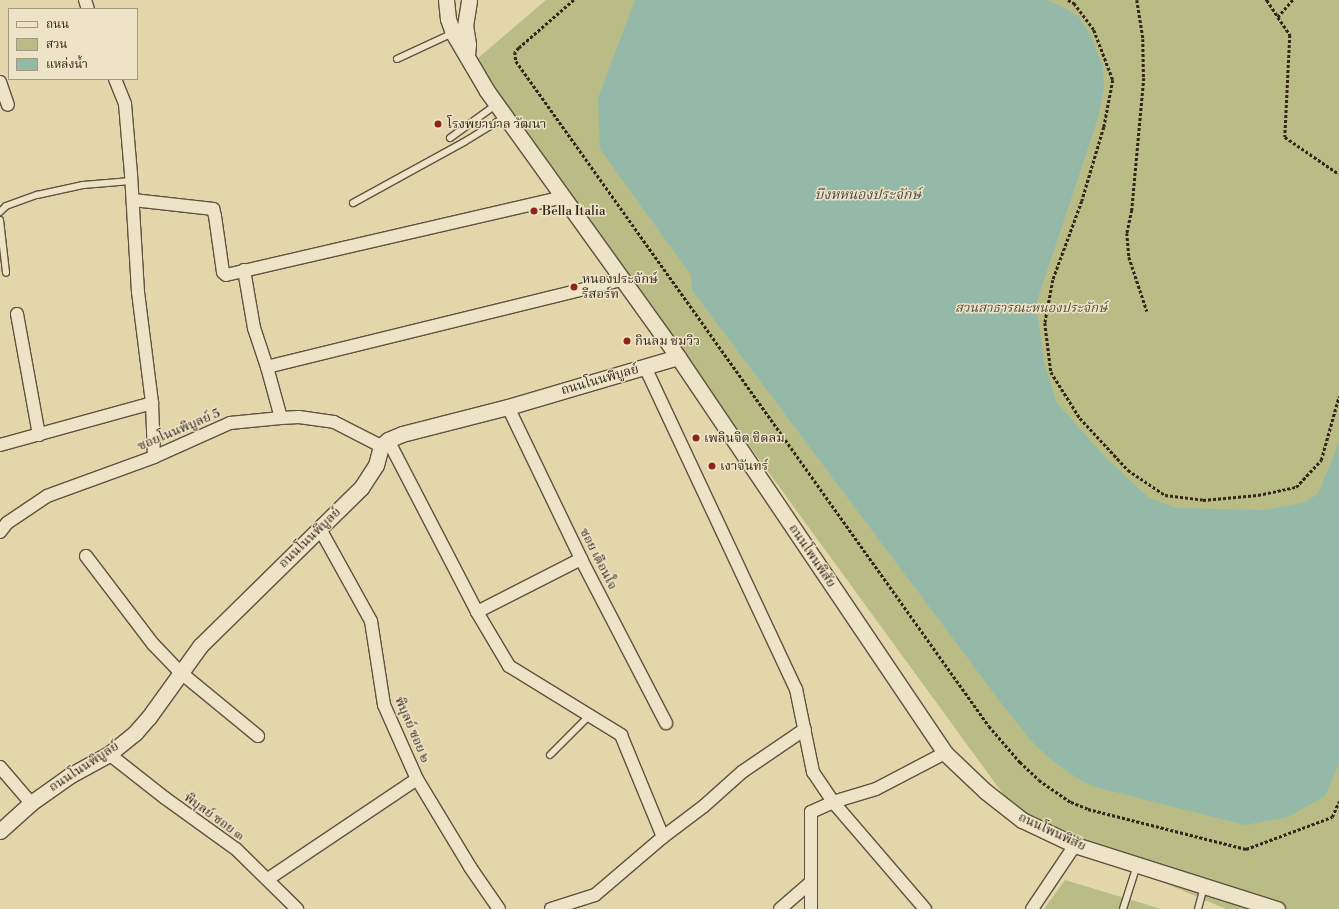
<!DOCTYPE html>
<html>
<head>
<meta charset="utf-8">
<style>
  body { margin:0 }
  #map { position:relative; width:1339px; height:909px; overflow:hidden; background:#e3d6aa; font-family:"Libre Bodoni","Noto Serif Thai",serif }
  div>[style] { position:absolute }
  .green>* { inset:0; background:#b9bc85 }
  .water>* { inset:0; background:#95b9a8 }
  .path>* { height:2.5px; margin-top:-1.25px; transform-origin:0; background:repeating-linear-gradient(90deg,#35251a 0 3px,transparent 0 5px) }
  .roads { filter:drop-shadow(1px 0 #60513e) drop-shadow(-1px 0 #60513e) drop-shadow(0 1px #60513e) drop-shadow(0 -1px #60513e) }
  .service>* { height:6px; margin:-3px; padding:0 3px; transform-origin:3px; border-radius:3px; background:#ede4c8 }
  .minor>* { height:12px; margin:-6px; padding:0 6px; transform-origin:6px; border-radius:6px; background:#ede4c8 }
  .tertiary>* { height:15px; margin:-7.5px; padding:0 7.5px; transform-origin:7.5px; border-radius:7.5px; background:#ede4c8 }
  .dots>* { width:11px; height:11px; translate:-50% -50%; box-sizing:border-box; border:2px solid #ede4c8; border-radius:50% }
  span { translate:-50% -50%; white-space:nowrap; text-align:center; line-height:1.15; -webkit-text-stroke:3px #ede4c8; paint-order:stroke }
  .poi-label { font-size:13px; color:#35251a }
  .left { translate:0 -50%; text-align:left }
  .park-label { font-size:13px; color:#564b35; font-style:italic }
  .street-label { font-size:13px; color:#35251a }
  .water-label { font-size:14px; color:#4d4a3e; font-style:italic }
  .legend { position:absolute; left:8px; top:8px; width:130px; height:72px; box-sizing:border-box; background:#ede4c8; border:1px solid #a39882; margin:0; padding:5px 7px; list-style:none; font-size:12px; color:#35251a }
  .legend li { display:flex; align-items:center; gap:8px; height:20px }
  .legend b { width:20px; border:1px solid #a39882 }
</style>
</head>
<body>
<div id="map">
  <div class="green">
    <i style="clip-path:polygon(546px 0,1339px 0,1339px 909px,1226px 909px,1075px 845px,1022px 820px,471px 64px)"></i>
    <i style="clip-path:polygon(1065px 880px,1161px 909px,1044px 909px)"></i>
  </div>
  <div class="water">
    <i style="clip-path:polygon(635px 0,1047px 0,1061px 6px,1079px 17px,1091px 36px,1103px 67px,1104px 88px,1098px 118px,1036px 304px,1044px 362px,1057px 403px,1106px 458px,1149px 498px,1177px 508px,1262px 510px,1303px 503px,1318px 494px,1339px 442px,1339px 764px,1325px 796px,1288px 817px,1245px 825px,1095px 787px,1082px 781px,1054px 762px,1036px 746px,1008px 712px,692px 290px,691px 275px,600px 149px,598px 98px)"></i>
  </div>
  <div class="path">
    <i style="left:574px;top:0;width:73px;rotate:138.9deg"></i>
    <i style="left:519px;top:48px;width:6px;rotate:135deg"></i>
    <i style="left:515px;top:52px;width:9px;rotate:84deg"></i>
    <i style="left:516px;top:61px;width:816px;rotate:54.58deg"></i>
    <i style="left:989px;top:726px;width:48px;rotate:49.3deg"></i>
    <i style="left:1020px;top:762px;width:26px;rotate:43deg"></i>
    <i style="left:1039px;top:780px;width:39px;rotate:35deg"></i>
    <i style="left:1071px;top:802px;width:18px;rotate:22deg"></i>
    <i style="left:1088px;top:809px;width:163px;rotate:14.2deg"></i>
    <i style="left:1246px;top:849px;width:92px;rotate:-20.4deg"></i>
    <i style="left:1332px;top:817px;width:17px;rotate:-66deg"></i>
    <i style="left:1068px;top:0;width:7px;rotate:27deg"></i>
    <i style="left:1074px;top:3px;width:34px;rotate:53deg"></i>
    <i style="left:1094px;top:30px;width:53px;rotate:69.2deg"></i>
    <i style="left:1113px;top:80px;width:48px;rotate:100.8deg"></i>
    <i style="left:1104px;top:127px;width:77px;rotate:106.6deg"></i>
    <i style="left:1082px;top:201px;width:84px;rotate:110.2deg"></i>
    <i style="left:1053px;top:280px;width:44px;rotate:100.5deg"></i>
    <i style="left:1045px;top:323px;width:49px;rotate:83deg"></i>
    <i style="left:1051px;top:372px;width:54px;rotate:57.8deg"></i>
    <i style="left:1080px;top:418px;width:71px;rotate:47.3deg"></i>
    <i style="left:1128px;top:470px;width:45px;rotate:34deg"></i>
    <i style="left:1165px;top:495px;width:38px;rotate:7deg"></i>
    <i style="left:1203px;top:500px;width:55px;rotate:-5.2deg"></i>
    <i style="left:1258px;top:495px;width:39px;rotate:-12deg"></i>
    <i style="left:1296px;top:487px;width:37px;rotate:-47deg"></i>
    <i style="left:1321px;top:460px;width:66px;rotate:-74.3deg"></i>
    <i style="left:1137px;top:0;width:39px;rotate:81deg"></i>
    <i style="left:1143px;top:39px;width:39px;rotate:89deg"></i>
    <i style="left:1144px;top:78px;width:133px;rotate:95.2deg"></i>
    <i style="left:1132px;top:210px;width:24px;rotate:102deg"></i>
    <i style="left:1127px;top:233px;width:24px;rotate:85deg"></i>
    <i style="left:1129px;top:257px;width:57px;rotate:71.6deg"></i>
    <i style="left:1265px;top:0;width:2px"></i>
    <i style="left:1267px;top:0;width:20px;rotate:57deg"></i>
    <i style="left:1293px;top:0;width:23px;rotate:131deg"></i>
    <i style="left:1278px;top:17px;width:22px;rotate:56deg"></i>
    <i style="left:1290px;top:35px;width:102px;rotate:92.8deg"></i>
    <i style="left:1285px;top:137px;width:65px;rotate:34.4deg"></i>
  </div>
  <div class="roads">
    <div class="service">
      <i style="left:397px;top:59px;width:62px;rotate:-24.9deg"></i>
      <i style="left:450px;top:138px;width:58px;rotate:-35.9deg"></i>
      <i style="left:353px;top:203px;width:127px;rotate:-28.8deg"></i>
      <i style="left:464px;top:142px;width:48px;rotate:-31.4deg"></i>
      <i style="left:0;top:212px;width:8px;rotate:-45deg"></i>
      <i style="left:6px;top:206px;width:33px;rotate:-20deg"></i>
      <i style="left:37px;top:195px;width:47px;rotate:-12.3deg"></i>
      <i style="left:83px;top:185px;width:48px;rotate:-4.8deg"></i>
      <i style="left:0;top:220px;width:53px;rotate:83.5deg"></i>
      <i style="left:550px;top:755px;width:57px;rotate:-45deg"></i>
      <i style="left:1123px;top:909px;width:46px;rotate:-72.3deg"></i>
      <i style="left:1198px;top:909px;width:23px;rotate:-75deg"></i>
    </div>
    <div class="minor">
      <i style="left:85px;top:0;width:9px;rotate:72deg"></i>
      <i style="left:115px;top:79px;width:27px;rotate:68deg"></i>
      <i style="left:125px;top:104px;width:70px;rotate:85.1deg"></i>
      <i style="left:131px;top:174px;width:118px;rotate:86.6deg"></i>
      <i style="left:138px;top:292px;width:112px;rotate:82.8deg"></i>
      <i style="left:152px;top:403px;width:54px;rotate:87.9deg"></i>
      <i style="left:0;top:82px;width:24px;rotate:71deg"></i>
      <i style="left:133px;top:200px;width:81px;rotate:6.4deg"></i>
      <i style="left:213px;top:209px;width:7px;rotate:74deg"></i>
      <i style="left:215px;top:216px;width:57px;rotate:81.9deg"></i>
      <i style="left:223px;top:272px;width:4px;rotate:45deg"></i>
      <i style="left:226px;top:275px;width:346px;rotate:-13deg"></i>
      <i style="left:244px;top:270px;width:59px;rotate:80.2deg"></i>
      <i style="left:254px;top:328px;width:41px;rotate:71.6deg"></i>
      <i style="left:267px;top:367px;width:53px;rotate:74.6deg"></i>
      <i style="left:17px;top:314px;width:123px;rotate:79.7deg"></i>
      <i style="left:267px;top:367px;width:366px;rotate:-13.8deg"></i>
      <i style="left:645px;top:367px;width:356px;rotate:64.9deg"></i>
      <i style="left:796px;top:689px;width:85px;rotate:78.4deg"></i>
      <i style="left:813px;top:772px;width:36px;rotate:56deg"></i>
      <i style="left:833px;top:802px;width:141px;rotate:49.3deg"></i>
      <i style="left:508px;top:407px;width:169px;rotate:64.3deg"></i>
      <i style="left:581px;top:559px;width:185px;rotate:62.6deg"></i>
      <i style="left:388px;top:440px;width:194px;rotate:62.6deg"></i>
      <i style="left:477px;top:612px;width:63px;rotate:59.3deg"></i>
      <i style="left:509px;top:666px;width:132px;rotate:31.6deg"></i>
      <i style="left:621px;top:735px;width:110px;rotate:67.6deg"></i>
      <i style="left:0;top:445px;width:158px;rotate:-15.4deg"></i>
      <i style="left:320px;top:529px;width:105px;rotate:61deg"></i>
      <i style="left:371px;top:621px;width:85px;rotate:81.2deg"></i>
      <i style="left:384px;top:705px;width:81px;rotate:66deg"></i>
      <i style="left:417px;top:779px;width:103px;rotate:58.9deg"></i>
      <i style="left:470px;top:867px;width:51px;rotate:55.4deg"></i>
      <i style="left:0;top:532px;width:11px;rotate:-52deg"></i>
      <i style="left:7px;top:523px;width:48px;rotate:-34deg"></i>
      <i style="left:47px;top:496px;width:114px;rotate:-20deg"></i>
      <i style="left:154px;top:457px;width:83px;rotate:-24.1deg"></i>
      <i style="left:230px;top:423px;width:51px;rotate:-5.6deg"></i>
      <i style="left:281px;top:418px;width:18px;rotate:-3deg"></i>
      <i style="left:299px;top:417px;width:35px;rotate:8deg"></i>
      <i style="left:334px;top:422px;width:53px;rotate:27.1deg"></i>
      <i style="left:86px;top:556px;width:111px;rotate:52.7deg"></i>
      <i style="left:153px;top:644px;width:39px;rotate:46deg"></i>
      <i style="left:180px;top:672px;width:101px;rotate:39.4deg"></i>
      <i style="left:477px;top:612px;width:117px;rotate:-27deg"></i>
      <i style="left:109px;top:754px;width:71px;rotate:38.2deg"></i>
      <i style="left:165px;top:798px;width:87px;rotate:35.7deg"></i>
      <i style="left:236px;top:849px;width:86px;rotate:44.5deg"></i>
      <i style="left:0;top:767px;width:48px;rotate:49.3deg"></i>
      <i style="left:268px;top:879px;width:179px;rotate:-33.9deg"></i>
      <i style="left:551px;top:909px;width:46px;rotate:-17.7deg"></i>
      <i style="left:595px;top:895px;width:89px;rotate:-40.5deg"></i>
      <i style="left:663px;top:837px;width:51px;rotate:-37.1deg"></i>
      <i style="left:704px;top:806px;width:51px;rotate:-41.8deg"></i>
      <i style="left:742px;top:772px;width:76px;rotate:-34.3deg"></i>
      <i style="left:780px;top:909px;width:40px;rotate:-41deg"></i>
      <i style="left:811px;top:909px;width:97px;rotate:-90deg"></i>
      <i style="left:811px;top:812px;width:24px;rotate:-24deg"></i>
      <i style="left:833px;top:802px;width:45px;rotate:-16.8deg"></i>
      <i style="left:876px;top:789px;width:78px;rotate:-27.6deg"></i>
      <i style="left:1032px;top:909px;width:77px;rotate:-56.1deg"></i>
    </div>
    <div class="tertiary">
      <i style="left:446px;top:0;width:19px;rotate:84deg"></i>
      <i style="left:448px;top:19px;width:15px;rotate:70deg"></i>
      <i style="left:453px;top:33px;width:67px;rotate:59.6deg"></i>
      <i style="left:487px;top:91px;width:327px;rotate:54.3deg"></i>
      <i style="left:678px;top:357px;width:478px;rotate:56deg"></i>
      <i style="left:945px;top:753px;width:55px;rotate:43.5deg"></i>
      <i style="left:985px;top:791px;width:47px;rotate:38.1deg"></i>
      <i style="left:1022px;top:820px;width:59px;rotate:25.3deg"></i>
      <i style="left:1075px;top:845px;width:212px;rotate:17.6deg"></i>
      <i style="left:467px;top:55px;width:11px;rotate:-85deg"></i>
      <i style="left:468px;top:44px;width:18px;rotate:-99deg"></i>
      <i style="left:465px;top:26px;width:26px;rotate:-81deg"></i>
      <i style="left:0;top:831px;width:42px;rotate:-42.1deg"></i>
      <i style="left:31px;top:803px;width:47px;rotate:-35.4deg"></i>
      <i style="left:69px;top:776px;width:46px;rotate:-28.8deg"></i>
      <i style="left:109px;top:754px;width:33px;rotate:-39deg"></i>
      <i style="left:135px;top:733px;width:21px;rotate:-49deg"></i>
      <i style="left:149px;top:717px;width:87px;rotate:-54.3deg"></i>
      <i style="left:200px;top:646px;width:226px;rotate:-44.5deg"></i>
      <i style="left:361px;top:488px;width:27px;rotate:-57deg"></i>
      <i style="left:376px;top:465px;width:20px;rotate:-75deg"></i>
      <i style="left:381px;top:446px;width:9px;rotate:-41deg"></i>
      <i style="left:388px;top:440px;width:15px;rotate:-23deg"></i>
      <i style="left:402px;top:434px;width:109px;rotate:-14.3deg"></i>
      <i style="left:508px;top:407px;width:177px;rotate:-16.4deg"></i>
    </div>
  </div>
  <div class="dots">
    <i style="left:438px;top:124px;background:#8f2418"></i>
    <i style="left:534px;top:211px;background:#8f2418"></i>
    <i style="left:574px;top:287px;background:#8f2418"></i>
    <i style="left:627px;top:341px;background:#8f2418"></i>
    <i style="left:696px;top:438px;background:#8f2418"></i>
    <i style="left:712px;top:466px;background:#8f2418"></i>
  </div>
  <div class="poi-label">
    <span class="left" style="left:447px;top:124px">โรงพยาบาล วัฒนา</span>
    <span class="left" style="left:542px;top:211px">Bella Italia</span>
    <span class="left" style="left:582px;top:287px">หนองประจักษ์<br>รีสอร์ท</span>
    <span class="left" style="left:635px;top:341px">กินลม ชมวิว</span>
    <span class="left" style="left:704px;top:438px">เพลินจิต ชิดลม</span>
    <span class="left" style="left:720px;top:466px">เงาจันทร์</span>
  </div>
  <div class="park-label">
    <span style="left:1031px;top:308px">สวนสาธารณะหนองประจักษ์</span>
  </div>
  <div class="street-label">
    <span style="left:600px;top:380px;rotate:-16deg">ถนนโนนพิบูลย์</span>
    <span style="left:179px;top:430px;rotate:-23deg">ซอยโนนพิบูลย์ 5</span>
    <span style="left:310px;top:538px;rotate:-44deg">ถนนโนนพิบูลย์</span>
    <span style="left:812px;top:556px;rotate:56deg">ถนนโพนพิสัย</span>
    <span style="left:598px;top:559px;rotate:63deg">ซอย เตือนใจ</span>
    <span style="left:412px;top:730px;rotate:67deg">พิบุลย์ ซอย ๒</span>
    <span style="left:84px;top:767px;rotate:-33deg">ถนนโนนพิบูลย์</span>
    <span style="left:214px;top:817px;rotate:36deg">พิบุลย์ ซอย ๓</span>
    <span style="left:1052px;top:832px;rotate:25deg">ถนนโพนพิสัย</span>
  </div>
  <div class="water-label">
    <span style="left:868px;top:195px">บึงหหนองประจักษ์</span>
  </div>
  <ul class="legend">
  <li><b style="height:5px;background:#ede4c8"></b>ถนน</li>
  <li><b style="height:11px;background:#b9bc85"></b>สวน</li>
  <li><b style="height:11px;background:#95b9a8"></b>แหล่งน้ำ</li>
  </ul>
</div>
</body>
</html>
